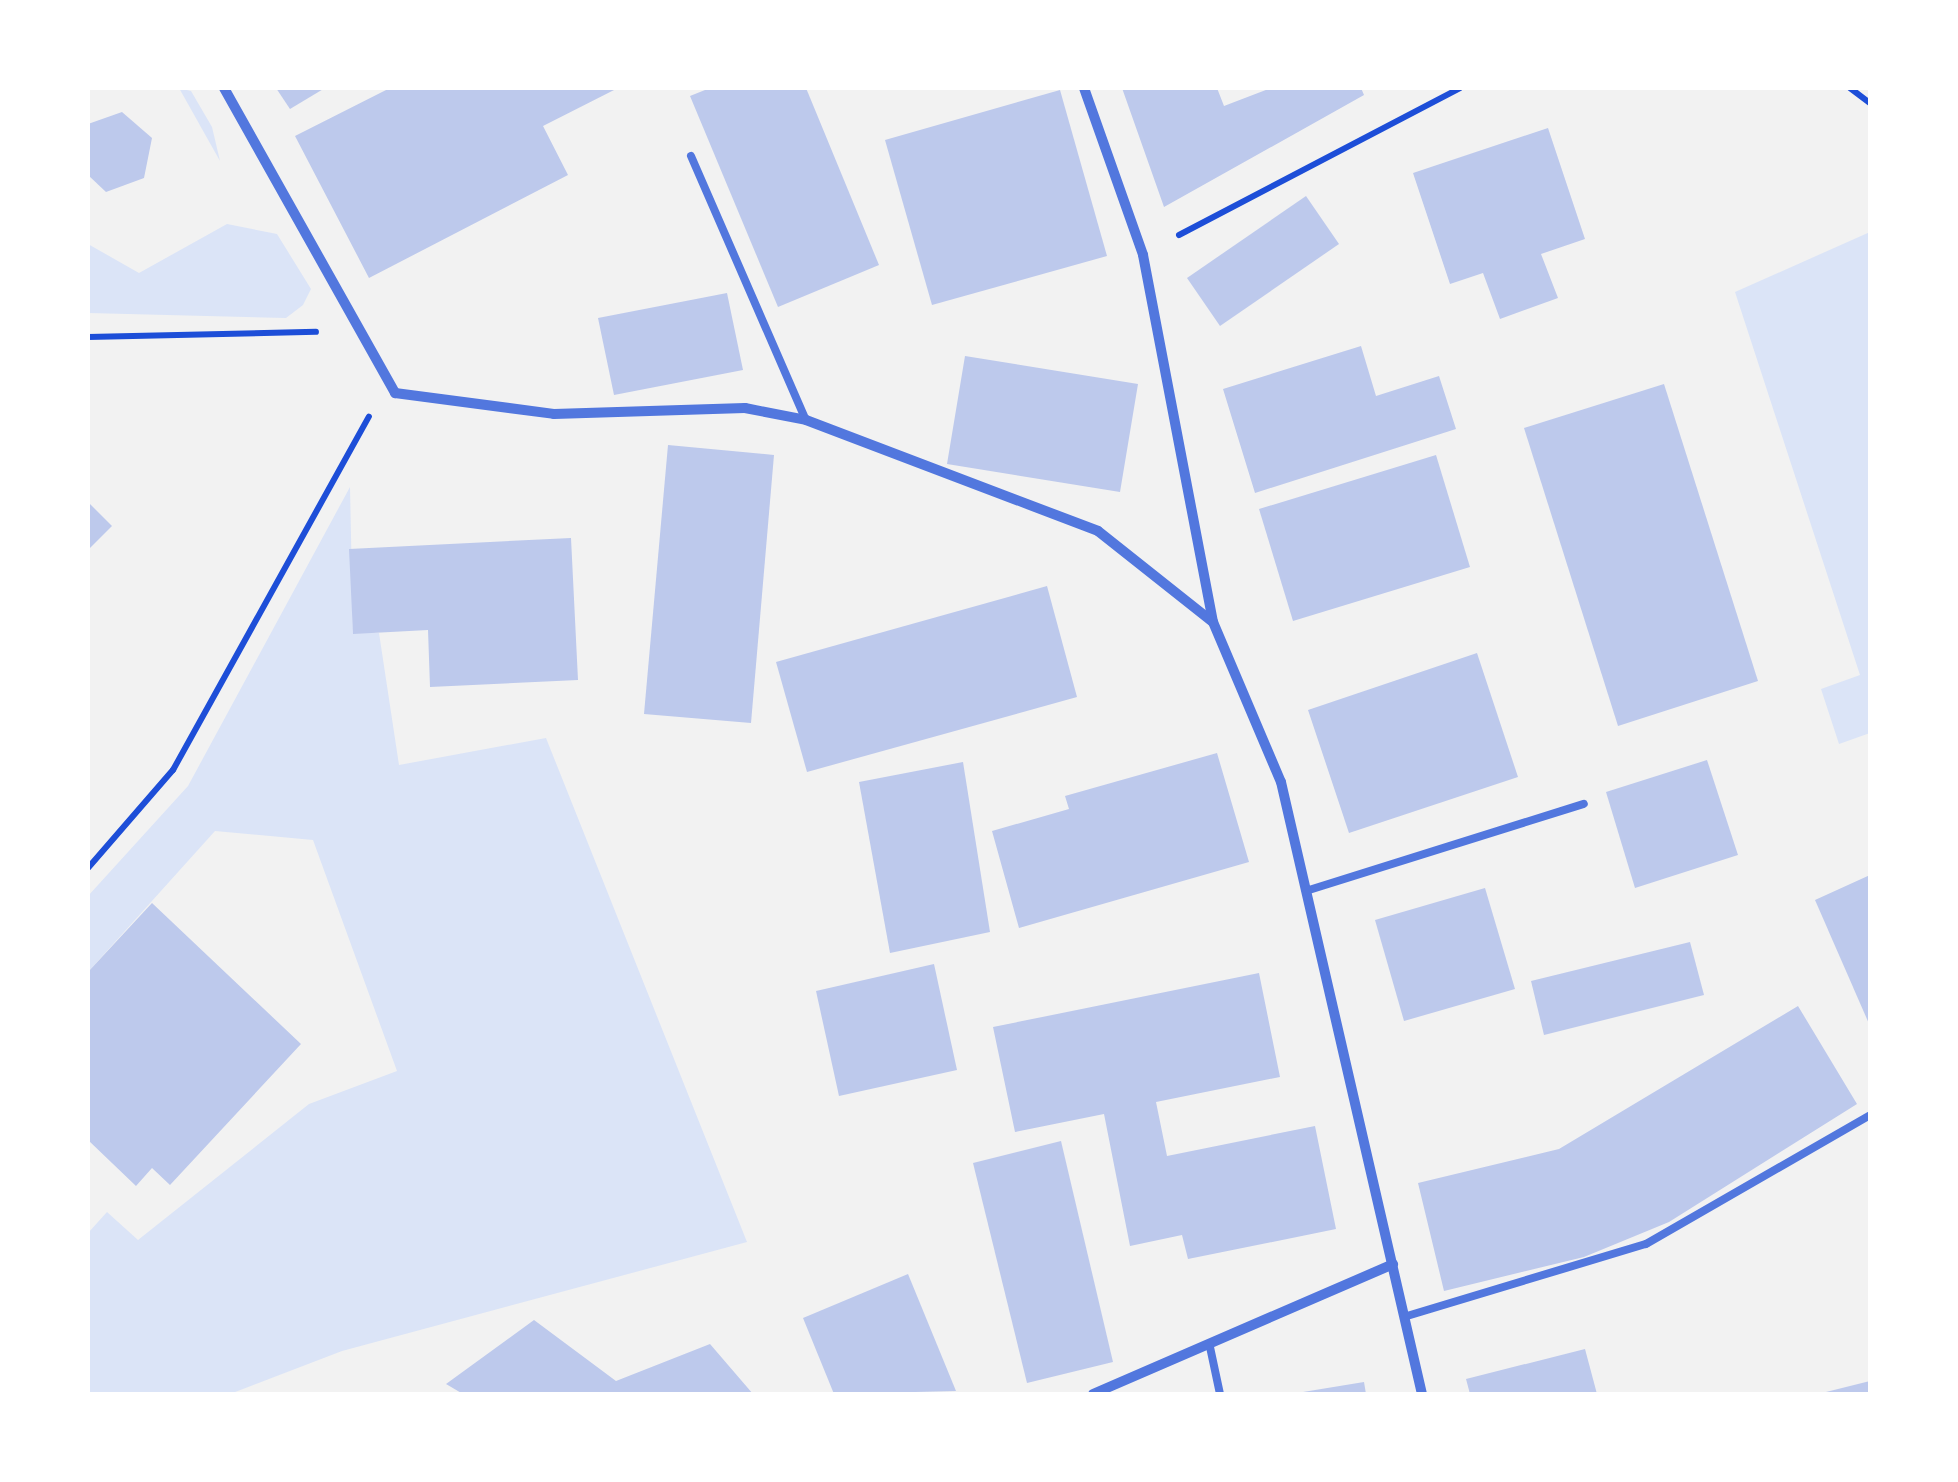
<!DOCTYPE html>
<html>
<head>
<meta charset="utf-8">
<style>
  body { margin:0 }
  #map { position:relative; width:1958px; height:1482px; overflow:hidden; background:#f2f2f2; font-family:"Titillium Web",sans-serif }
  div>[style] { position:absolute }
  .green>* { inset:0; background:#dbe4f7 }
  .building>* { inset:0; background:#bdc9ec }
  .path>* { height:6px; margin:-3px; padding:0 3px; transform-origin:3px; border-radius:3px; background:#1d4ed8 }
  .service>* { height:8px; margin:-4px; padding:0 4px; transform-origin:4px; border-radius:4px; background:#5277de }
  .minor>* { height:10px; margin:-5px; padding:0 5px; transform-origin:5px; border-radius:5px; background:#5277de }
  span { translate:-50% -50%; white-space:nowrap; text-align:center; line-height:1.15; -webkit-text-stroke:10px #fff; paint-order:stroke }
  .frame { position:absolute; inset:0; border:90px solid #fff; pointer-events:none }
</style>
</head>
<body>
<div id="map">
  <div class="green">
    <i style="clip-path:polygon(179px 88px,191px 91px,212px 127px,220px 161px)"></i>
    <i style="clip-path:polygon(227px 224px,277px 234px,311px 289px,303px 305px,286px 318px,88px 313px,88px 244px,139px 273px)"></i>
    <i style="clip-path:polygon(1870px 232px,1870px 733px,1839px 744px,1821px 689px,1860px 675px,1735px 292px)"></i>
    <i style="clip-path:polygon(350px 487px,353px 633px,379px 633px,399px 765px,546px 738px,747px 1242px,342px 1351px,230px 1394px,88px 1394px,88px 1233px,107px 1212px,138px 1240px,309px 1104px,397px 1071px,313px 840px,215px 831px,88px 972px,88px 896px,188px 786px)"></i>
  </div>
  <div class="building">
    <i style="clip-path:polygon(276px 88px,325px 88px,290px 109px)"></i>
    <i style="clip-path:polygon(390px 88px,618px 88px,543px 126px,568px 175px,369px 278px,295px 136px)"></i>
    <i style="clip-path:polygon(710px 88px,806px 88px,879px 265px,778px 307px,690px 96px)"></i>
    <i style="clip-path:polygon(1122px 88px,1217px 88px,1224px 106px,1271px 88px,1361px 88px,1364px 95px,1164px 207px)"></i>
    <i style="clip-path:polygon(1060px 90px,1107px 256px,932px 305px,885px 140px)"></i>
    <i style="clip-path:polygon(122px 112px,152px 138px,144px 178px,106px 192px,88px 175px,88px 124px)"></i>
    <i style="clip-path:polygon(1548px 128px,1585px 239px,1541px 254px,1558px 298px,1500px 319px,1483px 273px,1450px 284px,1413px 173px)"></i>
    <i style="clip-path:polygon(1306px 196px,1339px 244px,1220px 326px,1187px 278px)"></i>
    <i style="clip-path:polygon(727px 293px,743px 370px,614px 395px,598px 318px)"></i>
    <i style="clip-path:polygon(1361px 346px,1376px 396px,1439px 376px,1456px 429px,1255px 493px,1223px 389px)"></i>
    <i style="clip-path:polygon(965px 356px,1138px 384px,1120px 492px,947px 464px)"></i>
    <i style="clip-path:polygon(1664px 384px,1758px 681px,1618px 726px,1524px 428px)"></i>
    <i style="clip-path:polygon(668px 445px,774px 455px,751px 723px,644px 714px)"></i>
    <i style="clip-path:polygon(1436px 455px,1470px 567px,1293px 621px,1259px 509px)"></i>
    <i style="clip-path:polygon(88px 502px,112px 526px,88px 550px)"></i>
    <i style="clip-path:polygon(571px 538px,578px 680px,430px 687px,428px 630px,353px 634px,349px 549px)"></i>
    <i style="clip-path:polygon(1047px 586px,1077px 697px,807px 772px,776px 662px)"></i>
    <i style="clip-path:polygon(1477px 653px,1518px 777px,1349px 833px,1308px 710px)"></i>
    <i style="clip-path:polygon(1217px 753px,1249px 862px,1019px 928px,992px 831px,1069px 809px,1065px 796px)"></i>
    <i style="clip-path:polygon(1707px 760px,1738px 855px,1635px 888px,1606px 792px)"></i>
    <i style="clip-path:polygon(963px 762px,990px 932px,890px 953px,859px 782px)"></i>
    <i style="clip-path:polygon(1870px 875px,1870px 1026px,1815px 900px)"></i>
    <i style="clip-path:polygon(1485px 888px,1515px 989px,1404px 1021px,1375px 920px)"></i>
    <i style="clip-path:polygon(152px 903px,301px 1044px,170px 1185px,152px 1168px,136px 1186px,88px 1140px,88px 972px)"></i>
    <i style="clip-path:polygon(1690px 942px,1704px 995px,1544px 1035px,1531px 981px)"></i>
    <i style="clip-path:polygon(934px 964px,957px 1070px,839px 1096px,816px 991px)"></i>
    <i style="clip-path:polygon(1259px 973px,1280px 1077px,1156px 1102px,1167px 1156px,1315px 1126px,1336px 1229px,1188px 1259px,1182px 1235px,1130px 1246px,1104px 1114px,1015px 1132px,993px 1027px)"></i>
    <i style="clip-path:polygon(1798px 1006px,1857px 1104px,1669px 1222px,1584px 1257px,1444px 1291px,1418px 1183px,1559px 1149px)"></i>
    <i style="clip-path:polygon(1061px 1141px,1113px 1362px,1027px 1383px,973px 1163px)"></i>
    <i style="clip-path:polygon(908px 1274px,956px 1391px,834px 1394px,803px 1318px)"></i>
    <i style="clip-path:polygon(534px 1320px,616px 1381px,710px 1344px,753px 1394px,463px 1394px,446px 1384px)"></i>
    <i style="clip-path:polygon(1585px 1349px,1597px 1394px,1470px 1394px,1466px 1379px)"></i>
    <i style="clip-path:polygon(1870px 1381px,1870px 1394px,1822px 1394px,1822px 1393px)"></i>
    <i style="clip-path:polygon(1364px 1382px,1366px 1394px,1303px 1394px,1303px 1392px)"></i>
  </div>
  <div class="path">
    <i style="left:1850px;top:88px;width:25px;rotate:37deg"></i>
    <i style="left:1179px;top:235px;width:317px;rotate:-27.6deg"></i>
    <i style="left:88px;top:337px;width:228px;rotate:-1.3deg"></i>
    <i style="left:88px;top:868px;width:130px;rotate:-49.1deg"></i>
    <i style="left:173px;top:770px;width:404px;rotate:-61deg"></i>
  </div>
  <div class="service">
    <i style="left:691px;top:156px;width:288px;rotate:66.5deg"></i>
    <i style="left:1309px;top:890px;width:288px;rotate:-17.4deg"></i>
    <i style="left:1407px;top:1316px;width:250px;rotate:-16.8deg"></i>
    <i style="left:1646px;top:1244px;width:258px;rotate:-29.9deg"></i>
    <i style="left:1210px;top:1347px;width:48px;rotate:78deg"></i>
  </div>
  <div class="minor">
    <i style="left:224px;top:88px;width:350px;rotate:60.7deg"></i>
    <i style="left:395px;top:393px;width:160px;rotate:7.5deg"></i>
    <i style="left:554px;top:414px;width:191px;rotate:-1.8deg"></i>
    <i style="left:745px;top:408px;width:62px;rotate:11.1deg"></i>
    <i style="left:806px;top:420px;width:312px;rotate:20.8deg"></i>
    <i style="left:1098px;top:531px;width:147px;rotate:38.4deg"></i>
    <i style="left:1213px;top:622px;width:174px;rotate:67deg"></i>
    <i style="left:1281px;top:782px;width:628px;rotate:77.03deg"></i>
    <i style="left:1084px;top:88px;width:177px;rotate:70.5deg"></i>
    <i style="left:1143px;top:255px;width:373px;rotate:79.2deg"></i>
    <i style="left:1093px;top:1394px;width:327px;rotate:-23.4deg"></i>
  </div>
  <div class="frame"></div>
</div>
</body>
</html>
